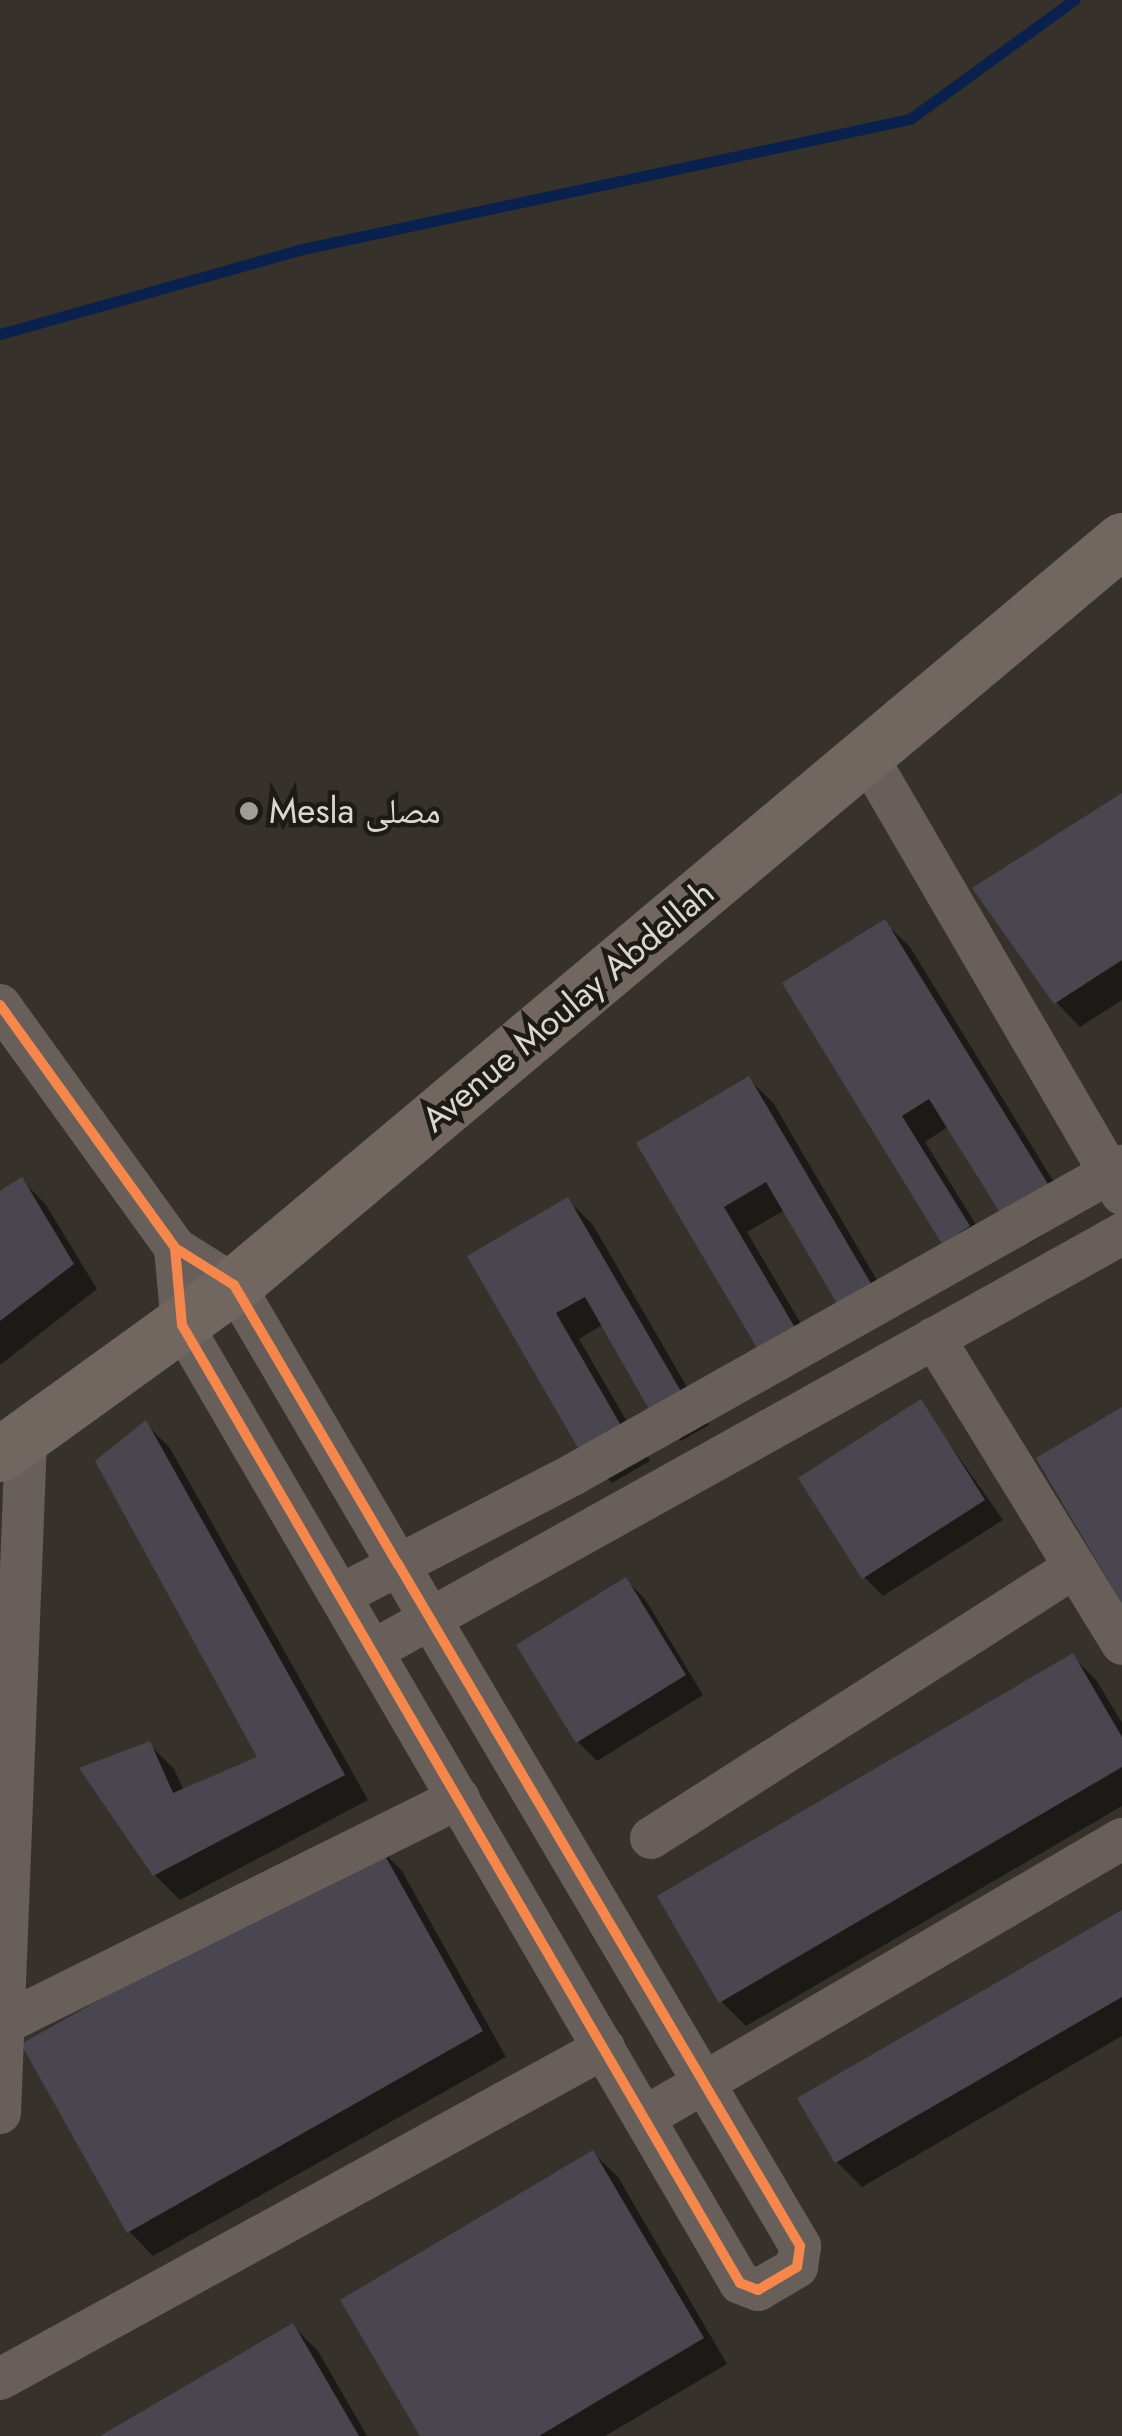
<!DOCTYPE html>
<html>
<head>
<meta charset="utf-8">
<style>
  body { margin:0 }
  #map { position:relative; width:1122px; height:2436px; overflow:hidden; background:#36322b; font-family:Jost,"Noto Naskh Arabic",sans-serif }
  div>[style] { position:absolute }
  .shadow>* { inset:0; background:#0007 }
  .stream>* { height:11px; margin:-5.5px; padding:0 5.5px; transform-origin:5.5px; border-radius:5.5px; background:#0a214d }
  .building>* { inset:0; background:#4a464f }
  .minor>* { height:42px; margin:-21px; padding:0 21px; transform-origin:21px; border-radius:21px; background:#685f5a }
  .major>* { height:55px; margin:-27.5px; padding:0 27.5px; transform-origin:27.5px; border-radius:27.5px; background:#726660 }
  .cycleway>* { height:10px; margin:-5px; padding:0 5px; transform-origin:5px; border-radius:5px; background:#f5874c }
  .dots>* { width:28px; height:28px; translate:-50% -50%; box-sizing:border-box; border:5px solid #1e1b16; border-radius:50% }
  span { translate:-50% -50%; white-space:nowrap; text-align:center; line-height:1.15; -webkit-text-stroke:9px #1e1b16; paint-order:stroke }
  .poi-label { font-size:35px; color:#dbd6cf }
  .left { translate:0 -50%; text-align:left }
  .street-label { font-size:35px; color:#dbd6cf }
</style>
</head>
<body>
<div id="map">
  <div class="shadow">
    <i style="clip-path:polygon(1122px 796px,1122px 1000px,1080px 1027px,1056px 1002px)"></i>
    <i style="clip-path:polygon(885px 923px,910px 947px,1074px 1215px,1030px 1243px,1006px 1218px,949px 1126px,925px 1142px,993px 1252px,969px 1267px,785px 984px)"></i>
    <i style="clip-path:polygon(749px 1079px,774px 1104px,896px 1313px,785px 1210px,747px 1232px,820px 1356px,786px 1377px,639px 1144px)"></i>
    <i style="clip-path:polygon(22px 1180px,46px 1205px,97px 1289px,0 1365px,0 1194px)"></i>
    <i style="clip-path:polygon(568px 1200px,593px 1225px,709px 1425px,681px 1441px,656px 1416px,604px 1324px,579px 1339px,650px 1461px,612px 1483px,587px 1458px,471px 1257px)"></i>
    <i style="clip-path:polygon(920px 1402px,1003px 1520px,883px 1596px,864px 1577px)"></i>
    <i style="clip-path:polygon(145px 1423px,170px 1448px,368px 1800px,180px 1900px,155px 1875px,149px 1744px,174px 1769px,184px 1791px,261px 1758px)"></i>
    <i style="clip-path:polygon(626px 1580px,645px 1599px,703px 1695px,597px 1761px,578px 1742px)"></i>
    <i style="clip-path:polygon(1072px 1656px,1097px 1681px,1122px 1723px,1122px 1806px,746px 2026px,721px 2001px)"></i>
    <i style="clip-path:polygon(377px 1846px,402px 1871px,506px 2057px,153px 2256px,129px 2231px)"></i>
    <i style="clip-path:polygon(1122px 1913px,1122px 2036px,862px 2187px,837px 2162px,801px 2098px)"></i>
    <i style="clip-path:polygon(593px 2153px,618px 2177px,727px 2364px,605px 2436px,423px 2436px)"></i>
    <i style="clip-path:polygon(293px 2326px,318px 2351px,367px 2436px,104px 2436px)"></i>
  </div>
  <div class="stream">
    <i style="left:0;top:334px;width:310px;rotate:-15.7deg"></i>
    <i style="left:298px;top:250px;width:626px;rotate:-12.08deg"></i>
    <i style="left:910px;top:119px;width:203px;rotate:-36deg"></i>
  </div>
  <div class="building">
    <i style="clip-path:polygon(1122px 793px,1122px 960px,1054px 1004px,972px 888px)"></i>
    <i style="clip-path:polygon(885px 919px,1051px 1189px,1004px 1219px,929px 1099px,902px 1116px,970px 1226px,942px 1244px,782px 983px)"></i>
    <i style="clip-path:polygon(749px 1076px,873px 1287px,839px 1307px,766px 1182px,724px 1207px,797px 1331px,760px 1353px,636px 1143px)"></i>
    <i style="clip-path:polygon(22px 1177px,74px 1264px,0 1321px,0 1191px)"></i>
    <i style="clip-path:polygon(568px 1197px,686px 1400px,654px 1418px,585px 1297px,556px 1313px,627px 1436px,585px 1460px,467px 1256px)"></i>
    <i style="clip-path:polygon(921px 1399px,985px 1500px,862px 1579px,798px 1478px)"></i>
    <i style="clip-path:polygon(1122px 1407px,1122px 1604px,1036px 1458px)"></i>
    <i style="clip-path:polygon(146px 1420px,345px 1775px,153px 1876px,79px 1768px,150px 1741px,173px 1793px,257px 1757px,95px 1461px)"></i>
    <i style="clip-path:polygon(626px 1577px,686px 1675px,576px 1743px,516px 1645px)"></i>
    <i style="clip-path:polygon(1073px 1653px,1122px 1737px,1122px 1767px,719px 2003px,657px 1896px)"></i>
    <i style="clip-path:polygon(378px 1843px,483px 2031px,127px 2233px,21px 2044px)"></i>
    <i style="clip-path:polygon(1122px 1910px,1122px 1997px,835px 2163px,797px 2098px)"></i>
    <i style="clip-path:polygon(593px 2150px,704px 2338px,539px 2436px,420px 2436px,340px 2300px)"></i>
    <i style="clip-path:polygon(293px 2323px,359px 2436px,100px 2436px)"></i>
  </div>
  <div class="minor">
    <i style="left:868px;top:758px;width:505px;rotate:59.78deg"></i>
    <i style="left:0;top:1005px;width:299px;rotate:54.2deg"></i>
    <i style="left:175px;top:1248px;width:70px;rotate:32.1deg"></i>
    <i style="left:234px;top:1285px;width:324px;rotate:59.6deg"></i>
    <i style="left:398px;top:1564px;width:792px;rotate:59.48deg"></i>
    <i style="left:800px;top:2246px;width:21px;rotate:98deg"></i>
    <i style="left:797px;top:2267px;width:45px;rotate:149.5deg"></i>
    <i style="left:758px;top:2290px;width:19px;rotate:-159deg"></i>
    <i style="left:740px;top:2283px;width:1109px;rotate:-120.22deg"></i>
    <i style="left:182px;top:1325px;width:77px;rotate:-95.2deg"></i>
    <i style="left:934px;top:1338px;width:359px;rotate:58.4deg"></i>
    <i style="left:341px;top:1595px;width:263px;rotate:-27.4deg"></i>
    <i style="left:574px;top:1474px;width:629px;rotate:-29.34deg"></i>
    <i style="left:374px;top:1650px;width:856px;rotate:-29.08deg"></i>
    <i style="left:651px;top:1838px;width:503px;rotate:-32.58deg"></i>
    <i style="left:1px;top:2025px;width:511px;rotate:-26.36deg"></i>
    <i style="left:0;top:2113px;width:676px;rotate:-87.79deg"></i>
    <i style="left:647px;top:2116px;width:550px;rotate:-30.25deg"></i>
    <i style="left:0;top:2379px;width:689px;rotate:-28.72deg"></i>
  </div>
  <div class="major">
    <i style="left:0;top:1454px;width:289px;rotate:-35.8deg"></i>
    <i style="left:234px;top:1285px;width:1159px;rotate:-40deg"></i>
  </div>
  <div class="cycleway">
    <i style="left:0;top:1005px;width:299px;rotate:54.2deg"></i>
    <i style="left:175px;top:1248px;width:70px;rotate:32.1deg"></i>
    <i style="left:234px;top:1285px;width:324px;rotate:59.6deg"></i>
    <i style="left:398px;top:1564px;width:792px;rotate:59.48deg"></i>
    <i style="left:800px;top:2246px;width:21px;rotate:98deg"></i>
    <i style="left:797px;top:2267px;width:45px;rotate:149.5deg"></i>
    <i style="left:758px;top:2290px;width:19px;rotate:-159deg"></i>
    <i style="left:740px;top:2283px;width:1109px;rotate:-120.22deg"></i>
    <i style="left:182px;top:1325px;width:77px;rotate:-95.2deg"></i>
  </div>
  <div class="dots">
    <i style="left:249px;top:811px;background:#a19d96"></i>
  </div>
  <div class="poi-label">
    <span class="left" style="left:269px;top:811px">Mesla مصلى</span>
  </div>
  <div class="street-label">
    <span style="left:568px;top:1006px;rotate:-40deg">Avenue Moulay Abdellah</span>
  </div>
</div>
</body>
</html>
